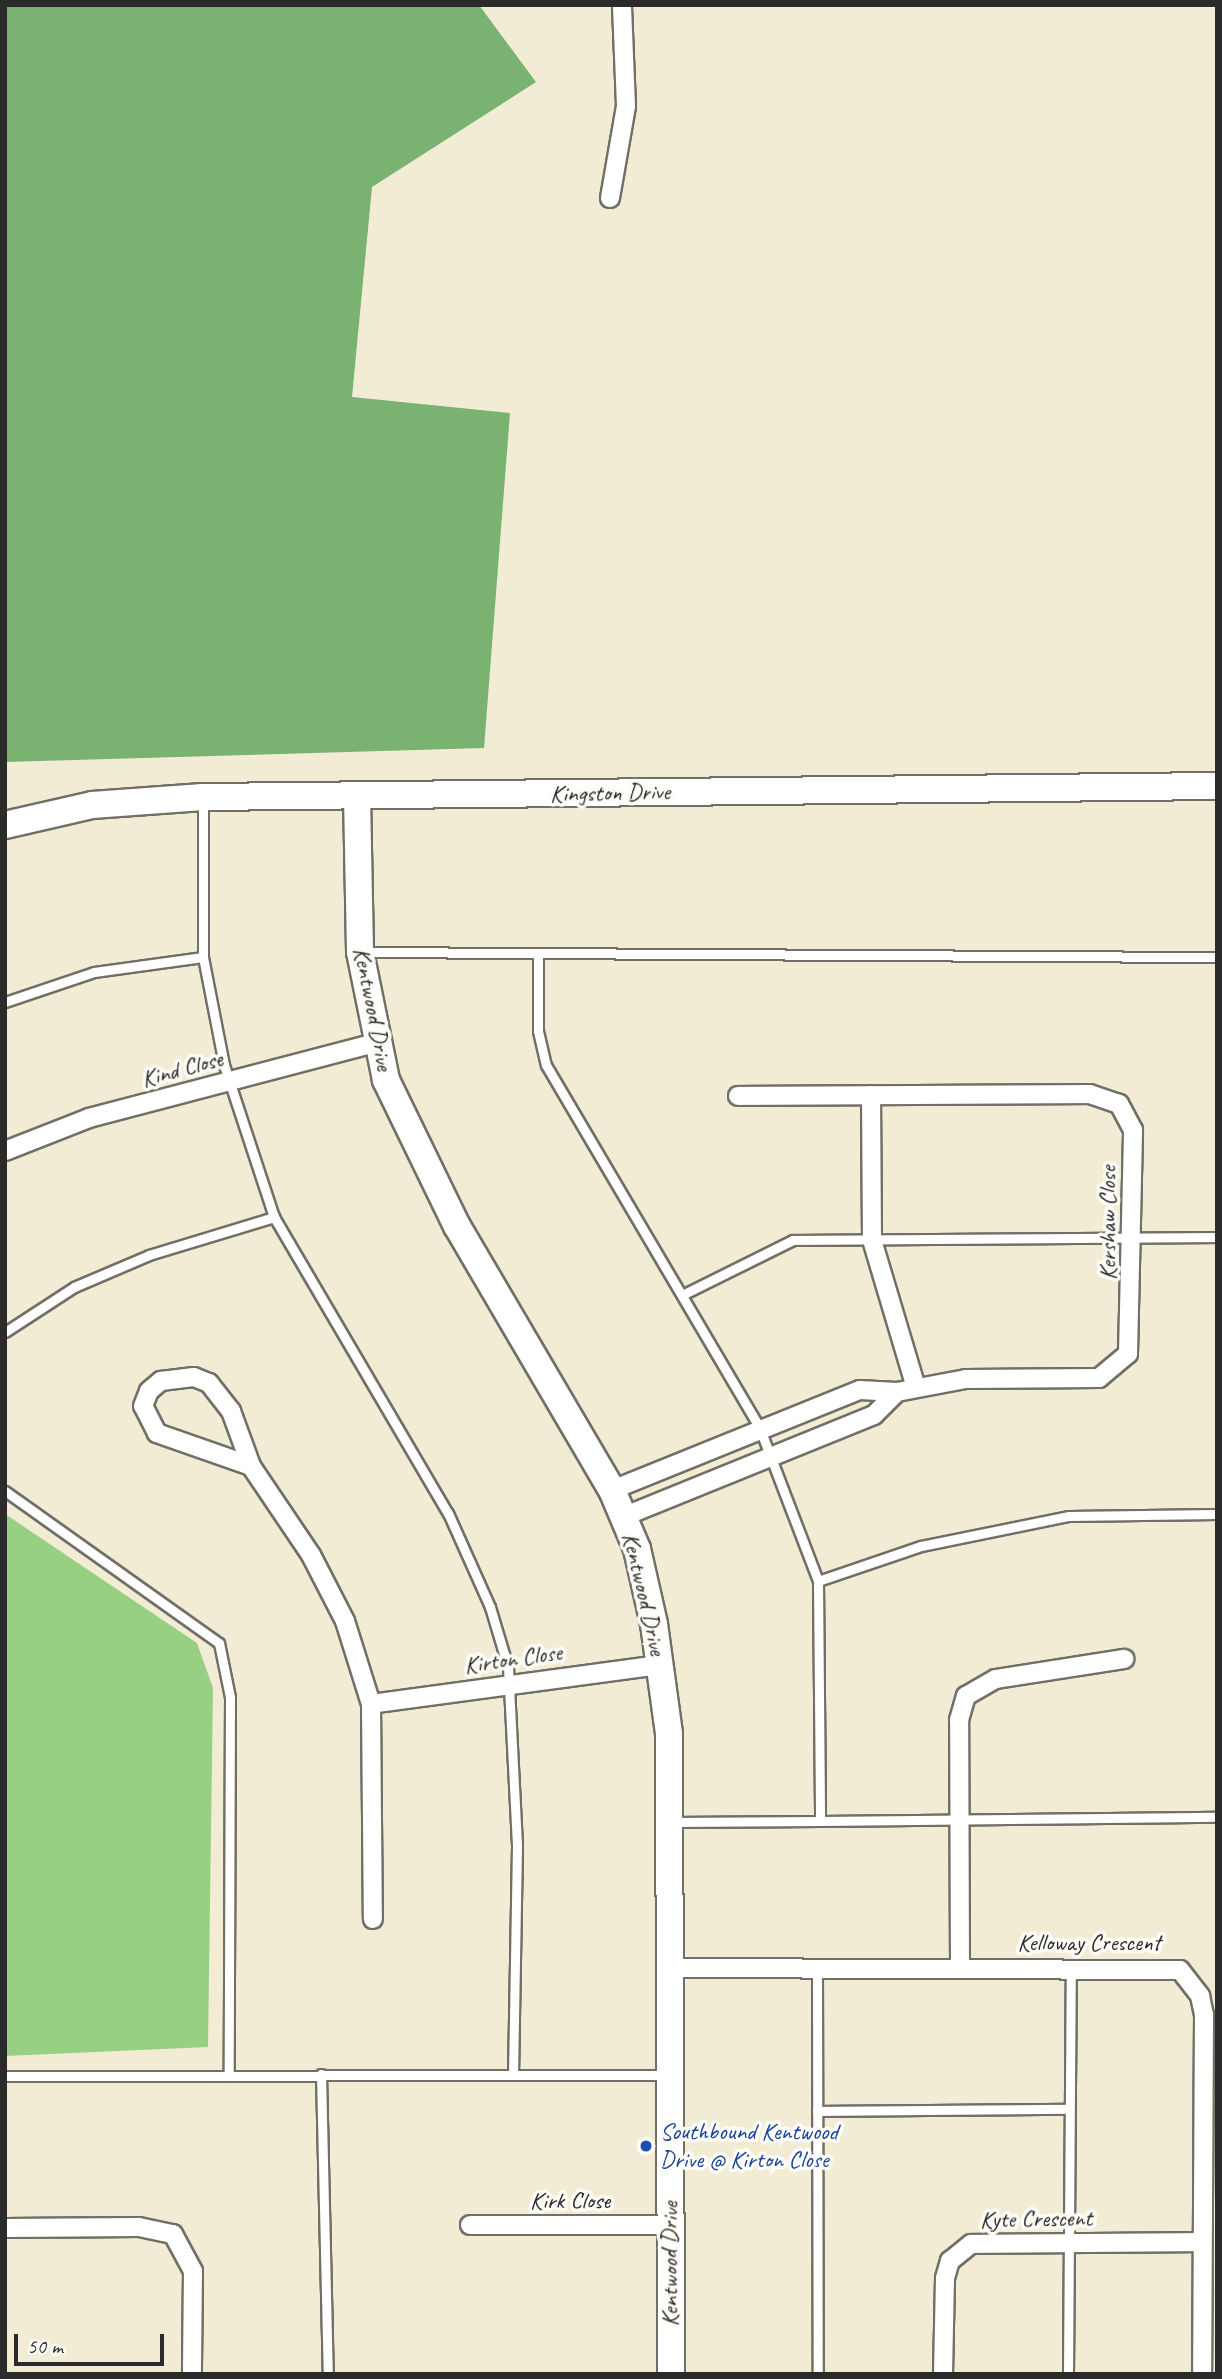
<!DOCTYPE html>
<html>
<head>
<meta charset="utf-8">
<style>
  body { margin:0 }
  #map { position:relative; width:1222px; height:2379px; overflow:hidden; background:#f2ecd5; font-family:Caveat,sans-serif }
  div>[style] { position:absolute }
  .green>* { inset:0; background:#97d083 }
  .forest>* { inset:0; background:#79b271 }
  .roads { filter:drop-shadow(2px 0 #716f66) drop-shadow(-2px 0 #716f66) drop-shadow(0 2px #716f66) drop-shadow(0 -2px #716f66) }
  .lane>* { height:9px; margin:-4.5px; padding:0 4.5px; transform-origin:4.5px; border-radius:4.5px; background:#fff }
  .street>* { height:18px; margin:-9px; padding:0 9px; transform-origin:9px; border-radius:9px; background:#fff }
  .secondary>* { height:26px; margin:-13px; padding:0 13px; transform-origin:13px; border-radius:13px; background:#fff }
  .dots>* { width:19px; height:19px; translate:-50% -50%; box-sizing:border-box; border:4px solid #fdfcf7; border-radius:50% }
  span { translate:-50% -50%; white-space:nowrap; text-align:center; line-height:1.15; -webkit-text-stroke:7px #fdfcf7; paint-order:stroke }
  .street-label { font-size:24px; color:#2b2b2b }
  .transit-label { font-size:24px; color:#164399 }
  .left { translate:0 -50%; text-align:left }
  .frame { position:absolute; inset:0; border:7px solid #2b2b2b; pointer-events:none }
  .scale { position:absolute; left:14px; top:2334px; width:150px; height:32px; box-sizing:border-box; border:4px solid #2b2b2b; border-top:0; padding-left:9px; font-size:21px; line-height:24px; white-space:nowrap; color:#2b2b2b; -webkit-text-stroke:5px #fdfcf7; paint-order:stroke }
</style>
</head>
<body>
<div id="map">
  <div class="green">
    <i style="clip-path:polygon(5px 1514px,197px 1643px,213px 1688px,208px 2047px,5px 2056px)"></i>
  </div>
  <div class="forest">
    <i style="clip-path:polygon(5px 5px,479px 5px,536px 82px,372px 187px,352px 397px,510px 413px,484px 748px,5px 762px)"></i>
  </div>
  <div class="roads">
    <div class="lane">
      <i style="left:203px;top:801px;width:156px;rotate:90deg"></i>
      <i style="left:203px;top:957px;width:110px;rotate:79deg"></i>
      <i style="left:224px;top:1065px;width:160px;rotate:71.8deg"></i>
      <i style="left:274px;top:1217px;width:343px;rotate:59.6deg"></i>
      <i style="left:448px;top:1513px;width:103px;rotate:65.9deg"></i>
      <i style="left:490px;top:1607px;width:63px;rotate:73.3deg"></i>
      <i style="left:508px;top:1667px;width:179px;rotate:87.1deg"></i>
      <i style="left:517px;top:1846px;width:227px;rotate:91deg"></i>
      <i style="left:362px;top:952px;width:855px;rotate:0.34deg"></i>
      <i style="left:538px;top:953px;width:78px;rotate:90deg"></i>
      <i style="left:538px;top:1031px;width:35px;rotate:77deg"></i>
      <i style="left:546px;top:1065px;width:422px;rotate:59.5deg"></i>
      <i style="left:760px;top:1429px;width:163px;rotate:69.1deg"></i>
      <i style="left:818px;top:1581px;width:240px;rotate:89.5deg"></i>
      <i style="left:820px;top:1821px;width:397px;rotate:-0.6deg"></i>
      <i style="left:5px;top:1002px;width:94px;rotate:-18.6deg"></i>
      <i style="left:94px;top:972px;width:110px;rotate:-7.8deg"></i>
      <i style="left:682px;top:1295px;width:124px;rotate:-26.4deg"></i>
      <i style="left:793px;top:1240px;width:424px;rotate:-0.4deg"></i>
      <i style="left:5px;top:1332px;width:82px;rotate:-33.1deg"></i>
      <i style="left:74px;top:1287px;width:82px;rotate:-23.1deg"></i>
      <i style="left:149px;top:1255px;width:131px;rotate:-16.9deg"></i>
      <i style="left:5px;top:1491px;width:262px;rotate:35.4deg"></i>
      <i style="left:219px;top:1643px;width:55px;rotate:78.5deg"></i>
      <i style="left:230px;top:1697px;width:378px;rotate:90.2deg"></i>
      <i style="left:818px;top:1581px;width:109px;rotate:-18.8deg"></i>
      <i style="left:921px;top:1546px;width:151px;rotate:-11.5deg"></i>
      <i style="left:1069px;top:1516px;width:148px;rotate:-0.8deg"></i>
      <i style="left:671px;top:1822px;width:149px;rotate:-0.4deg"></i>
      <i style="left:817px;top:1968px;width:406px;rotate:89.9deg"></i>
      <i style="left:321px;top:2074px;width:300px;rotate:88.7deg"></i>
      <i style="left:5px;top:2076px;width:663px;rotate:-0.09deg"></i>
      <i style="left:817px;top:2111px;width:251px;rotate:-0.5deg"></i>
      <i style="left:1068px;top:2374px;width:404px;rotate:-89.6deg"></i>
    </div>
    <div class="street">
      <i style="left:610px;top:198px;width:93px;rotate:-80.1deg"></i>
      <i style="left:626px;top:106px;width:101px;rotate:-92.3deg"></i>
      <i style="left:871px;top:1095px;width:145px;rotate:89.6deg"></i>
      <i style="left:872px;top:1240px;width:154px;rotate:73.4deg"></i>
      <i style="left:5px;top:1151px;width:90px;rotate:-21.4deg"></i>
      <i style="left:89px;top:1118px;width:296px;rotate:-14.7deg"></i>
      <i style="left:251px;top:1466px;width:100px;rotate:-160.7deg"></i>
      <i style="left:157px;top:1433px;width:30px;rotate:-117deg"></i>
      <i style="left:143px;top:1406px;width:16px;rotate:-68deg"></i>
      <i style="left:149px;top:1391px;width:16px;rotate:-40deg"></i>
      <i style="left:161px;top:1381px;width:33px;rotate:-7deg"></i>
      <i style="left:194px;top:1377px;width:16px;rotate:22deg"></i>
      <i style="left:209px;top:1383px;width:36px;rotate:52deg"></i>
      <i style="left:231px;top:1411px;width:59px;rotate:70deg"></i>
      <i style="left:251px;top:1466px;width:107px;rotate:56deg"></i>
      <i style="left:311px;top:1555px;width:74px;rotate:62.7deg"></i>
      <i style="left:345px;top:1621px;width:87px;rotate:72.6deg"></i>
      <i style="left:371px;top:1704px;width:215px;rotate:89.5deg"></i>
      <i style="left:612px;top:1490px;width:267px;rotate:-22deg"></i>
      <i style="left:860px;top:1390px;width:37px;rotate:3deg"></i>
      <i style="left:897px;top:1392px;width:70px;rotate:-10.7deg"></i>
      <i style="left:966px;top:1379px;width:133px;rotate:-0.4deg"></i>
      <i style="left:1099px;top:1378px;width:38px;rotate:-40deg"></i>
      <i style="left:1128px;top:1354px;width:224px;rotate:-88.7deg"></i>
      <i style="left:1133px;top:1130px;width:30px;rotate:-118deg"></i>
      <i style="left:1119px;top:1104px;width:31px;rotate:-161deg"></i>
      <i style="left:1090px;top:1094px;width:352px;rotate:179.7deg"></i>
      <i style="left:625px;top:1516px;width:269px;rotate:-22.1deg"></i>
      <i style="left:874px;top:1415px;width:33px;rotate:-45deg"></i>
      <i style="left:371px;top:1704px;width:293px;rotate:-7.7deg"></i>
      <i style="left:960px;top:1967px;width:247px;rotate:-90.2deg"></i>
      <i style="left:959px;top:1720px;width:25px;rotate:-74deg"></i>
      <i style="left:966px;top:1696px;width:34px;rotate:-30deg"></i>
      <i style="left:996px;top:1679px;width:130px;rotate:-8.9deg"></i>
      <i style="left:669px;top:1968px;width:511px;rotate:0.22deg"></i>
      <i style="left:1180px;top:1970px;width:33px;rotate:52deg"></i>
      <i style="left:1200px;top:1996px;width:19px;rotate:78deg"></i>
      <i style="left:1204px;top:2015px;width:359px;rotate:90.3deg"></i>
      <i style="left:470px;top:2225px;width:200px"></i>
      <i style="left:5px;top:2228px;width:134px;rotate:-0.4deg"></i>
      <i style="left:139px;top:2227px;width:35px;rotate:12deg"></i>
      <i style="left:173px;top:2234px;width:42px;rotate:61.6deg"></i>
      <i style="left:193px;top:2271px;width:103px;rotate:90.6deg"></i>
      <i style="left:943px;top:2374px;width:96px;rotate:-88.8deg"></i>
      <i style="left:945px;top:2278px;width:18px;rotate:-74deg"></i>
      <i style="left:950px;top:2261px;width:27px;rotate:-39deg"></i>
      <i style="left:971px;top:2244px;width:231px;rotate:-0.5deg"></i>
    </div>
    <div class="secondary">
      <i style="left:357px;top:795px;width:157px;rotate:88.9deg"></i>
      <i style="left:360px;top:952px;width:131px;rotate:78.5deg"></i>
      <i style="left:386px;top:1080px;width:162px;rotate:64.1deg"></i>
      <i style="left:457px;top:1226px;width:306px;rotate:59.6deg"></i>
      <i style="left:612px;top:1490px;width:64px;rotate:67deg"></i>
      <i style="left:637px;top:1549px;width:77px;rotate:77.2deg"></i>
      <i style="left:654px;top:1624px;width:111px;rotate:82.2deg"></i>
      <i style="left:669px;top:1734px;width:640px;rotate:89.82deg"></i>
      <i style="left:5px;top:825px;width:89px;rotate:-12.9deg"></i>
      <i style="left:92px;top:805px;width:111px;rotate:-4.1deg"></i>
      <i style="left:203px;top:797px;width:1014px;rotate:-0.62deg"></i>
    </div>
  </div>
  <div class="dots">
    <i style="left:646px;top:2146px;background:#1a4fb4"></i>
  </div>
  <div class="street-label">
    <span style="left:610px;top:793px;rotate:-1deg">Kingston Drive</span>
    <span style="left:373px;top:1009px;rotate:79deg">Kentwood Drive</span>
    <span style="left:182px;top:1069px;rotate:-15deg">Kind Close</span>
    <span style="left:1108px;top:1223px;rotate:-90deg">Kershaw Close</span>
    <span style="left:644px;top:1594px;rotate:77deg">Kentwood Drive</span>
    <span style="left:513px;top:1659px;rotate:-8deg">Kirton Close</span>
    <span style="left:1089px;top:1943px">Kelloway Crescent</span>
    <span style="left:570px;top:2201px">Kirk Close</span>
    <span style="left:1036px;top:2219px;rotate:-1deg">Kyte Crescent</span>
    <span style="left:670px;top:2264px;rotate:-90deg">Kentwood Drive</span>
  </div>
  <div class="transit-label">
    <span class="left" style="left:660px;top:2146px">Southbound Kentwood<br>Drive @ Kirton Close</span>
  </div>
  <div class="frame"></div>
  <div class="scale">50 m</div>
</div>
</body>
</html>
